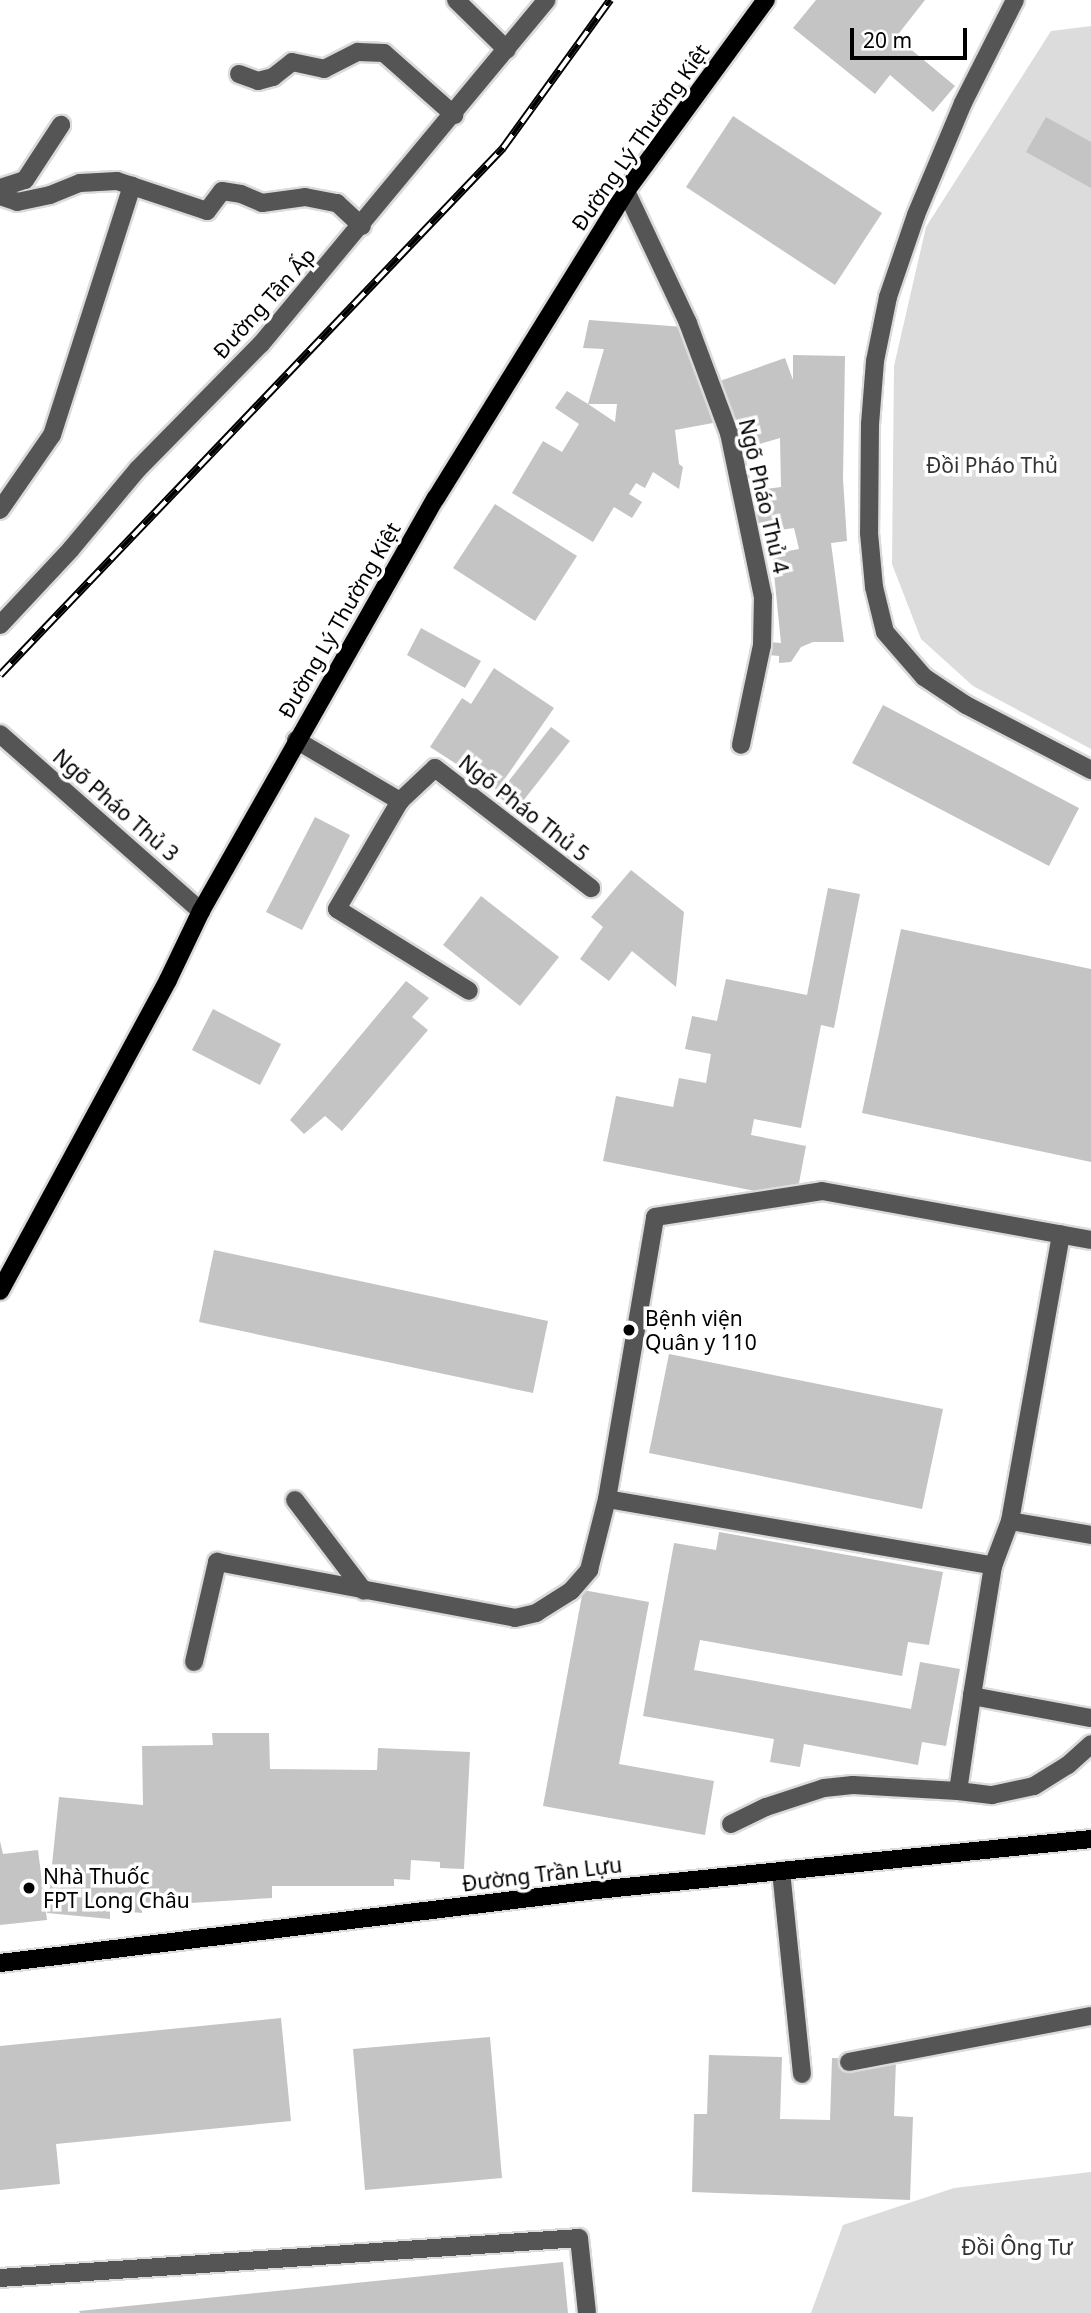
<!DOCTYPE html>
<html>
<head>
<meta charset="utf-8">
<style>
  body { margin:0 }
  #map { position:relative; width:1091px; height:2313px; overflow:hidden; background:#fff; font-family:"Noto Sans",sans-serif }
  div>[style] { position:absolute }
  .green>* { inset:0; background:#dcdcdc }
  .building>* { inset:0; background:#c4c4c4 }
  .roads { filter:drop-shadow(2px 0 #dbdbdb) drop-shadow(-2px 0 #dbdbdb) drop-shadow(0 2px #dbdbdb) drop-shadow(0 -2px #dbdbdb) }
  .minor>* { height:18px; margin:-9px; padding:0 9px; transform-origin:9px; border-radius:9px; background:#555 }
  .major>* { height:18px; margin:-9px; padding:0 9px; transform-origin:9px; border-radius:9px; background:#000 }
  .rail>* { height:8px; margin-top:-4px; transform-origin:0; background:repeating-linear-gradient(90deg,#fff 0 16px,#000 0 32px); box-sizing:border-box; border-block:2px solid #000 }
  .dots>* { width:19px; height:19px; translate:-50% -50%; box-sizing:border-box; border:4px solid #fff; border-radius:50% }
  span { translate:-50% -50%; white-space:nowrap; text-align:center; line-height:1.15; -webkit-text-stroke:7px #fff; paint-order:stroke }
  .street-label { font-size:21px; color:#000 }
  .park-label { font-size:21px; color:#333 }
  .poi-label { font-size:21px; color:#000 }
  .left { translate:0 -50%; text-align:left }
  .scale { position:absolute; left:850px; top:28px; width:117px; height:32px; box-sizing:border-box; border:4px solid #000; border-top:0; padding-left:9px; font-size:21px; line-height:24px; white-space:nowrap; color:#000; -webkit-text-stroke:5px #fff; paint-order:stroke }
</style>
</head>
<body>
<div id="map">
  <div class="green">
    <i style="clip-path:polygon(1091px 26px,1091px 749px,973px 686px,921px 639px,892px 564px,894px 366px,926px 227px,1051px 31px)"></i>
    <i style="clip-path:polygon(1091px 2172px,1091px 2313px,811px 2313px,843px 2225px,954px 2188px)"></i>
  </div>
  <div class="building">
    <i style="clip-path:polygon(816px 0,925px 0,896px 37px,955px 86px,933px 112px,890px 75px,875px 94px,793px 28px)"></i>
    <i style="clip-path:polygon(733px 116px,882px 213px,835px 285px,686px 187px)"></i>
    <i style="clip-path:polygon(1046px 117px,1091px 142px,1091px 188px,1026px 152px)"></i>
    <i style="clip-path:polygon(589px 320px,684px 327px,713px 423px,675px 430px,679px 464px,683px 467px,679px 489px,653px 472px,645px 488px,636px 483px,629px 494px,642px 502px,632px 518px,614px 507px,593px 542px,512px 493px,543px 441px,562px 452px,579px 424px,555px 408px,567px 391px,588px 404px,615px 422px,617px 404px,588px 404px,604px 349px,583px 348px)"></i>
    <i style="clip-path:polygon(793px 355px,845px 356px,843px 479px,847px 541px,831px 543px,844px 642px,813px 642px,801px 647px,791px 662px,779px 663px,779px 656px,769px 655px,769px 642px,781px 643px,772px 554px,799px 549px,794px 528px,759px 533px,751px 491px,781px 487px,780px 438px,739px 450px,717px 382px,785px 358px,793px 380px)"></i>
    <i style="clip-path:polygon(495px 504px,577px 556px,535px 621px,453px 568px)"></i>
    <i style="clip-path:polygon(421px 628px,481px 661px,465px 688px,407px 655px)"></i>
    <i style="clip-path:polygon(494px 668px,554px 708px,497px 790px,430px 747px,462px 698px,471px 704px)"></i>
    <i style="clip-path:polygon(883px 705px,1079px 808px,1049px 866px,852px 763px)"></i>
    <i style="clip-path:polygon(551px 727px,570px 741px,516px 810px,497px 796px)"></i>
    <i style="clip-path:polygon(315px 817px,350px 835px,302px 930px,266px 912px)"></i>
    <i style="clip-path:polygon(631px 870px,684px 912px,676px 987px,632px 951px,609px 981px,580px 959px,603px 927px,591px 917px)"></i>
    <i style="clip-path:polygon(828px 888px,860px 894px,834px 1028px,821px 1025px,801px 1128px,754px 1119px,751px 1135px,806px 1146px,796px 1199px,603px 1161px,616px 1096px,673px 1107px,679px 1078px,706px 1083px,711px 1054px,685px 1049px,692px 1016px,717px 1021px,726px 979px,807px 995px)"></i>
    <i style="clip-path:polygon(481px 896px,559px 957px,520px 1006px,443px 945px)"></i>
    <i style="clip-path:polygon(901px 929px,1091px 969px,1091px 1162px,862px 1113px)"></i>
    <i style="clip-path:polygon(406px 981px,429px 998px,412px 1017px,428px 1030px,342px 1131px,325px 1116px,304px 1134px,290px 1120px)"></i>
    <i style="clip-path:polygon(213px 1009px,281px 1044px,260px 1085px,192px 1050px)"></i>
    <i style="clip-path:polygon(214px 1250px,548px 1321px,533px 1393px,199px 1322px)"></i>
    <i style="clip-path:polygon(669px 1354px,943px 1409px,922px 1509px,649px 1453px)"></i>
    <i style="clip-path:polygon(719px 1532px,943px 1572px,929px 1645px,908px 1642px,902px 1676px,700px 1640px,694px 1670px,911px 1709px,920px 1662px,960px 1669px,946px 1746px,922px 1742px,918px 1765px,804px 1744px,800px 1767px,770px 1762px,774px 1739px,643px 1716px,674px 1543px,716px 1550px)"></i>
    <i style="clip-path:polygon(583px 1590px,649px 1602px,619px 1764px,714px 1781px,705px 1835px,543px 1806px)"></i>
    <i style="clip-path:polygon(212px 1733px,269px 1733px,270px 1769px,377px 1770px,378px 1748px,470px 1752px,464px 1869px,440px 1868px,440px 1862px,411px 1860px,410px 1880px,394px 1879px,394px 1886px,272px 1886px,272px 1898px,142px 1906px,142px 1913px,110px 1910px,110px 1919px,47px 1913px,59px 1797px,143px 1805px,142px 1746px,213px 1745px)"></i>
    <i style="clip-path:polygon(0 1841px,3px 1854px,38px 1850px,47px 1920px,0 1925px)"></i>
    <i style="clip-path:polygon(281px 2018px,291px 2121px,56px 2144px,60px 2184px,0 2190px,0 2046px)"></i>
    <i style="clip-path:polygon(490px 2037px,502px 2178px,365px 2190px,353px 2049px)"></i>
    <i style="clip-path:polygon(709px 2055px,782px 2057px,780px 2119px,830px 2120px,832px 2058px,896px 2060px,894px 2116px,913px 2117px,910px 2200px,692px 2192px,694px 2114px,707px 2114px)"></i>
    <i style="clip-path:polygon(563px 2262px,568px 2313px,80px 2313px,79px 2311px)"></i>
  </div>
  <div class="roads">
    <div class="minor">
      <i style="left:456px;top:0;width:71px;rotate:44.4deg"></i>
      <i style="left:1015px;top:0;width:115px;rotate:116.8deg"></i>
      <i style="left:963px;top:103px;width:121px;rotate:112.8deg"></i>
      <i style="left:916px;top:215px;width:87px;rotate:108.9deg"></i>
      <i style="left:888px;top:297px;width:65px;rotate:101.5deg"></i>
      <i style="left:875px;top:361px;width:63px;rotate:94.5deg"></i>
      <i style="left:870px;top:424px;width:109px;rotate:90.5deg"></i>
      <i style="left:869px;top:533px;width:54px;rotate:84.7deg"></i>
      <i style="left:874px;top:587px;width:46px;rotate:76.3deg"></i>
      <i style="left:885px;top:632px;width:60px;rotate:49.1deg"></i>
      <i style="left:924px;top:677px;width:50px;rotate:33.7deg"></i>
      <i style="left:966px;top:705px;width:141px;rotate:27.5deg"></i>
      <i style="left:239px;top:74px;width:20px;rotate:20deg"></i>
      <i style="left:258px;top:81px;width:16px;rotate:-15deg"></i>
      <i style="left:273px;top:77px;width:24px;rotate:-38deg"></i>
      <i style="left:292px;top:62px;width:33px;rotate:12deg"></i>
      <i style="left:324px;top:69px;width:38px;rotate:-27deg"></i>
      <i style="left:358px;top:52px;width:26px;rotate:2deg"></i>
      <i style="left:384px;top:53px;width:94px;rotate:41.5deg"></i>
      <i style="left:0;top:188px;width:26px;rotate:-18deg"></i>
      <i style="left:25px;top:180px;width:66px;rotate:-56.8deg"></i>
      <i style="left:626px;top:191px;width:146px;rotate:64.8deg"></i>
      <i style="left:688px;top:323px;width:117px;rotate:69.6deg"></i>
      <i style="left:729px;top:433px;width:167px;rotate:78.3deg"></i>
      <i style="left:763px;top:597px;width:48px;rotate:91.2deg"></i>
      <i style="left:762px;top:645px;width:102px;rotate:101.9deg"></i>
      <i style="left:0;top:196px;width:18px;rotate:19deg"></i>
      <i style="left:17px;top:202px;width:34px;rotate:-12deg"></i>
      <i style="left:50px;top:195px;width:32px;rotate:-22deg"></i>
      <i style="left:80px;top:183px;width:37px;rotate:-3deg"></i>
      <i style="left:117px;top:181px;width:95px;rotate:18.4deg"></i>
      <i style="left:207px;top:211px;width:25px;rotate:-53deg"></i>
      <i style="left:222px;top:191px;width:19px;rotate:9deg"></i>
      <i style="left:241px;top:194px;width:23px;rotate:23deg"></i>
      <i style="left:262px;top:203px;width:43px;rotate:-7.9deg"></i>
      <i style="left:305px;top:197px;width:33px;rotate:11deg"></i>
      <i style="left:337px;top:203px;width:34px;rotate:43deg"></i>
      <i style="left:0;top:510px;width:91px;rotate:-55.3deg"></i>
      <i style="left:52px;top:435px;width:262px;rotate:-72.2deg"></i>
      <i style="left:0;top:625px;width:104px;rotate:-46.9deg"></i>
      <i style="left:71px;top:549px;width:104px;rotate:-50.1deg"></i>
      <i style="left:138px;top:469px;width:175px;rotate:-45.5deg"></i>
      <i style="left:261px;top:344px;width:447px;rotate:-50.3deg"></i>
      <i style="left:0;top:734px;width:268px;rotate:41.4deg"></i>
      <i style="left:296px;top:740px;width:121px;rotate:30.4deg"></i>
      <i style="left:400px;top:801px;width:48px;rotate:-43.3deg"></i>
      <i style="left:435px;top:768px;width:197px;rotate:37.6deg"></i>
      <i style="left:400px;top:801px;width:125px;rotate:120.3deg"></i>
      <i style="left:337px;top:909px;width:155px;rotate:31.8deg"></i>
      <i style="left:607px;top:1499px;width:392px;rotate:9.8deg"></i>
      <i style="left:993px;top:1566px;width:48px;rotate:-69.3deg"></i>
      <i style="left:1010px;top:1521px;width:82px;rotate:9.8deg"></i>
      <i style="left:295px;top:1500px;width:114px;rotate:52.8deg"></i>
      <i style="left:1010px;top:1521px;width:291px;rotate:-79.9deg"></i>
      <i style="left:993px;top:1566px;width:132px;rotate:99.2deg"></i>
      <i style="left:972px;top:1696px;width:121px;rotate:10.5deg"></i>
      <i style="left:194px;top:1662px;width:103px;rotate:-77deg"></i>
      <i style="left:217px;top:1562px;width:303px;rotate:10.6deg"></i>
      <i style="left:515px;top:1618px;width:22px;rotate:-13deg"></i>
      <i style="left:536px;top:1613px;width:41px;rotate:-32.2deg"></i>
      <i style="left:571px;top:1591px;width:28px;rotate:-49deg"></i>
      <i style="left:589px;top:1570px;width:73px;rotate:-75.8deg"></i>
      <i style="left:607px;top:1499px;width:286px;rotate:-80.3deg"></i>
      <i style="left:655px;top:1217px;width:169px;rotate:-8.8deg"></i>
      <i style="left:822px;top:1191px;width:273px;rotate:10.3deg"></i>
      <i style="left:958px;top:1791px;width:34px;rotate:7deg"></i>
      <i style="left:992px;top:1795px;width:43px;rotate:-12.1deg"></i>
      <i style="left:1034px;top:1786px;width:40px;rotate:-32deg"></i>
      <i style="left:1068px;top:1765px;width:31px;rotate:-42deg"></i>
      <i style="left:731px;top:1824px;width:39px;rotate:-26deg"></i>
      <i style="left:766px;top:1807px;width:61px;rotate:-18.1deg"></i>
      <i style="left:824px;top:1788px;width:29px;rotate:-6deg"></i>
      <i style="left:853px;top:1785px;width:105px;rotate:3.3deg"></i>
      <i style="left:958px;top:1791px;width:96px;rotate:-81.6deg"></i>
      <i style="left:781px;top:1871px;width:204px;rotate:84.1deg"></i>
      <i style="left:849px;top:2062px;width:246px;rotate:-10.8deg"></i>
      <i style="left:0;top:2278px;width:580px;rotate:-3.95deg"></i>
      <i style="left:579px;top:2238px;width:75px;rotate:83.9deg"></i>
    </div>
    <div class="major">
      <i style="left:0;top:1291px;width:353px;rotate:-61.6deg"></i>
      <i style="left:168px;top:980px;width:76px;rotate:-64.4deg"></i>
      <i style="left:201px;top:911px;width:475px;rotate:-60.4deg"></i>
      <i style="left:436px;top:498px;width:361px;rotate:-58.2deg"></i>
      <i style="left:626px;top:191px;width:237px;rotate:-53.8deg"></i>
      <i style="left:0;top:1963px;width:591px;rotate:-6.99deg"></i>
      <i style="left:587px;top:1891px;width:507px;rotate:-5.89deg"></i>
    </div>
  </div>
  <div class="rail">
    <i style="left:0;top:675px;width:729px;rotate:-46.33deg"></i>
    <i style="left:503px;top:148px;width:183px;rotate:-54.1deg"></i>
  </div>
  <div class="dots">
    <i style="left:629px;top:1330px;background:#000"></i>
    <i style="left:29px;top:1888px;background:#000"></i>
  </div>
  <div class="street-label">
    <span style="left:640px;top:137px;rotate:-55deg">Đường Lý Thường Kiệt</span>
    <span style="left:264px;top:303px;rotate:-48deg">Đường Tân Ấp</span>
    <span style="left:764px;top:496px;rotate:77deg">Ngõ Pháo Thủ 4</span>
    <span style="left:339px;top:620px;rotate:-60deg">Đường Lý Thường Kiệt</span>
    <span style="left:116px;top:805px;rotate:41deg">Ngõ Pháo Thủ 3</span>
    <span style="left:524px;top:808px;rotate:38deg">Ngõ Pháo Thủ 5</span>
    <span style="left:542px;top:1874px;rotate:-7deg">Đường Trần Lựu</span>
  </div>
  <div class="park-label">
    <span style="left:992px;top:465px">Đồi Pháo Thủ</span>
    <span style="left:1017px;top:2247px">Đồi Ông Tư</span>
  </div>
  <div class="poi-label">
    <span class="left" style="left:645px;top:1330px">Bệnh viện<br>Quân y 110</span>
    <span class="left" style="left:43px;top:1888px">Nhà Thuốc<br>FPT Long Châu</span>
  </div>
  <div class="scale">20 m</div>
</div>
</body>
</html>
